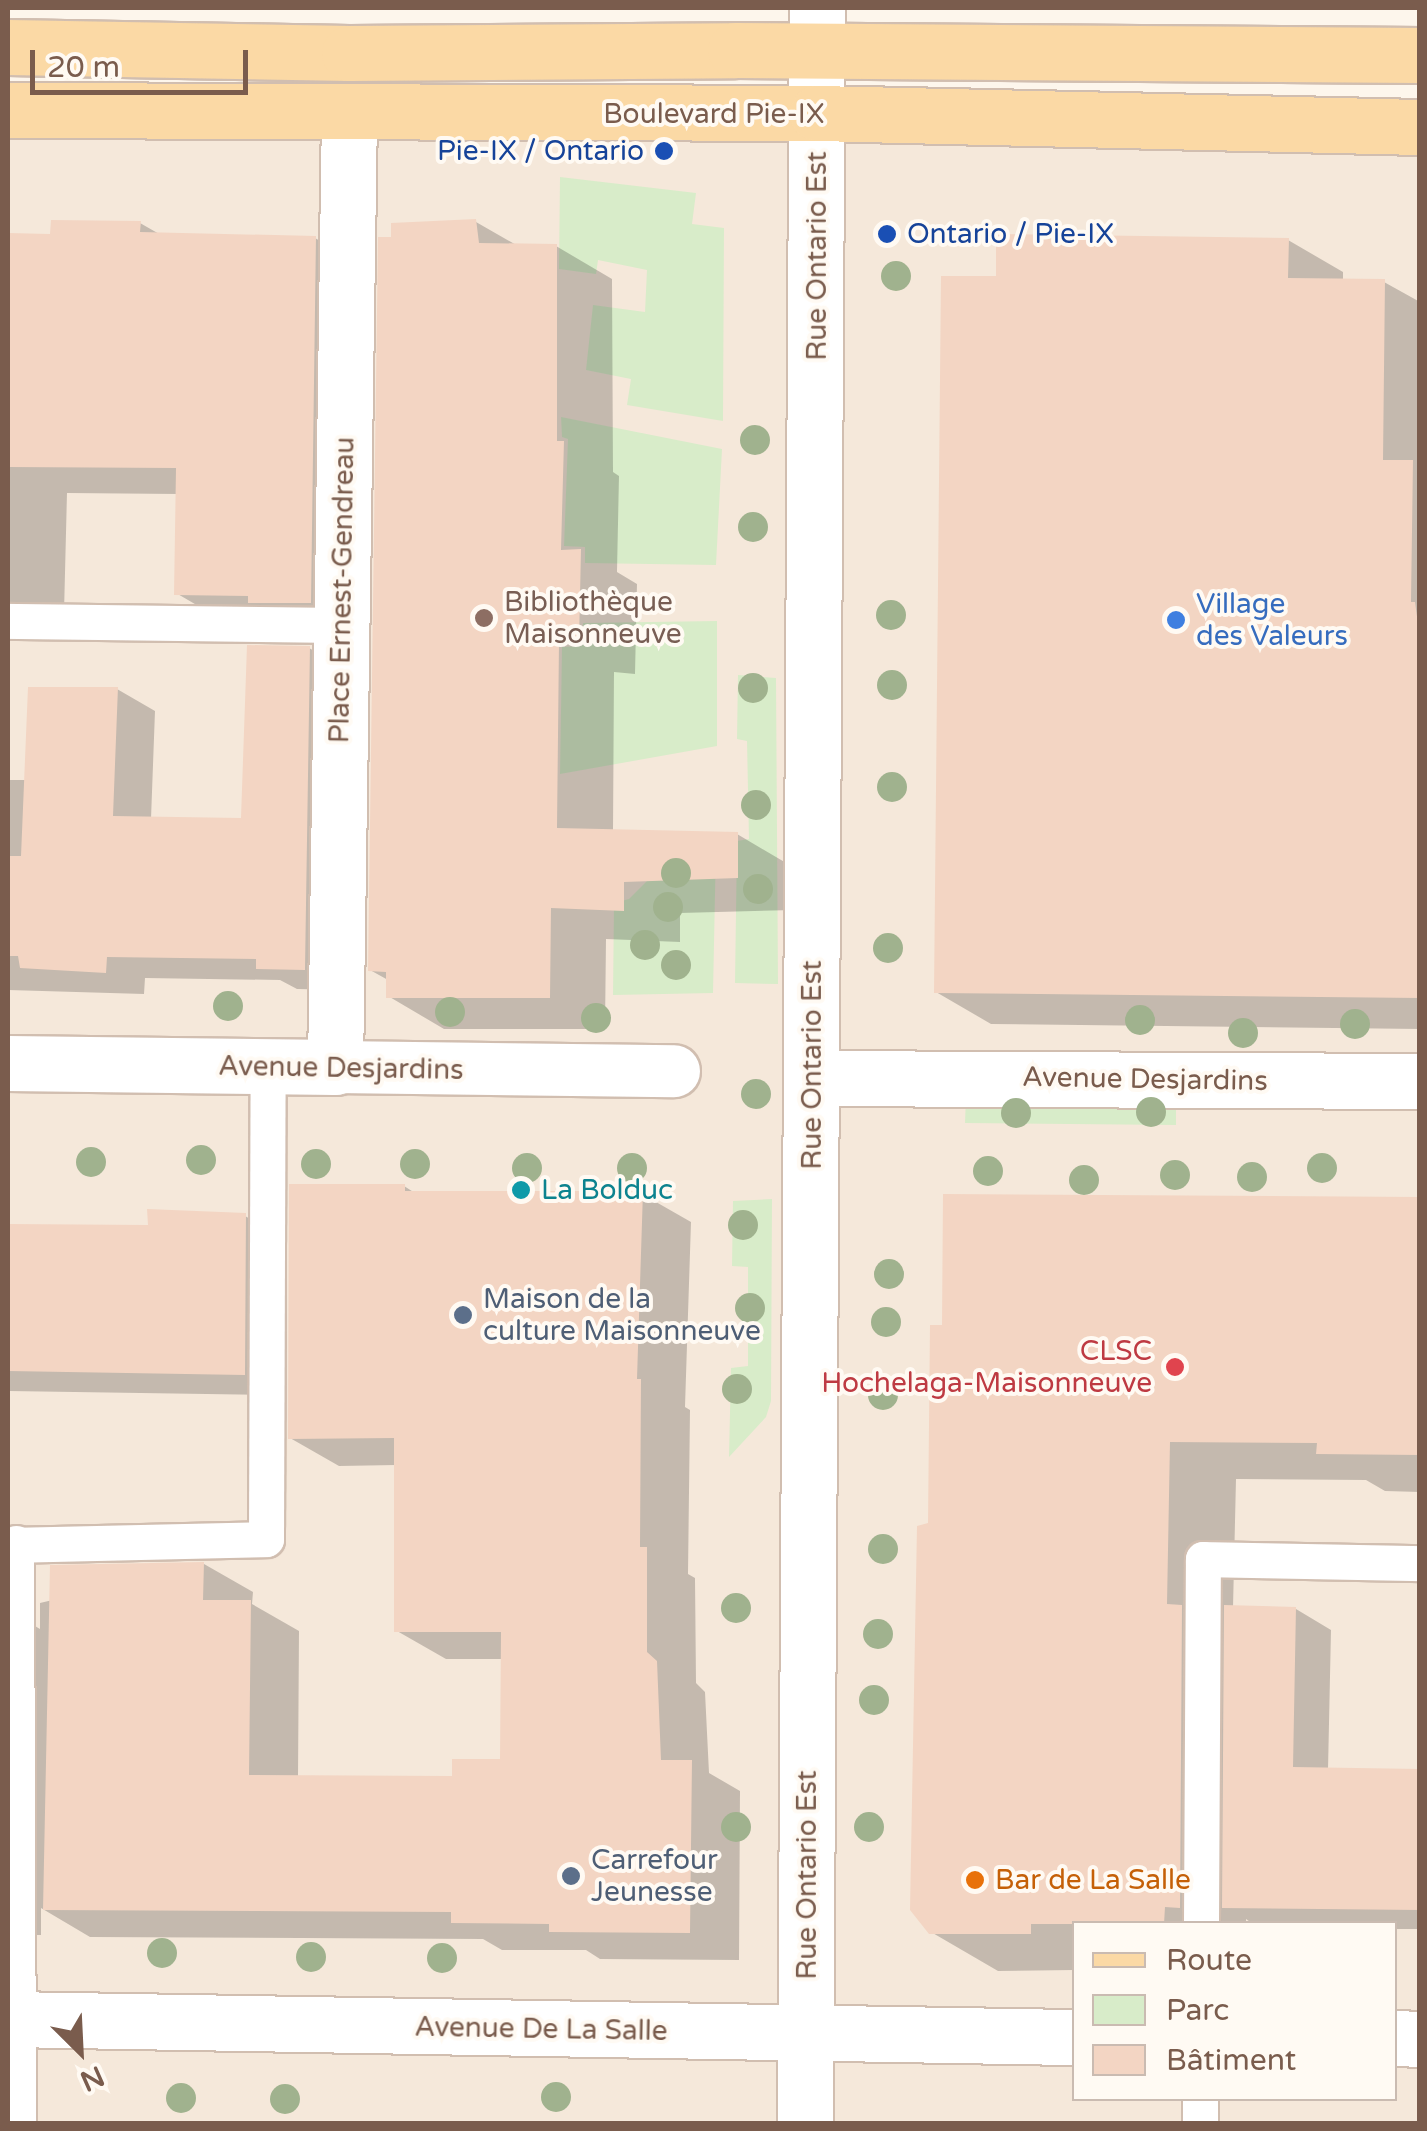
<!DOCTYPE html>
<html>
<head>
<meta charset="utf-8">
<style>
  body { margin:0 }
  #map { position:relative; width:1427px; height:2131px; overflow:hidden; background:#fdf6ec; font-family:"Varela Round",sans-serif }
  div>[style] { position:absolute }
  .residential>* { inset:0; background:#f5e8da }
  .green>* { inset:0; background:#d8ecc9 }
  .shadow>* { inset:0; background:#0003 }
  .building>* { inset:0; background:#f3d5c3 }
  .roads { filter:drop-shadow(2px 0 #d1beb0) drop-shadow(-2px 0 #d1beb0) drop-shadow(0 2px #d1beb0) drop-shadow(0 -2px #d1beb0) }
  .service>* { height:35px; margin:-17.5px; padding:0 17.5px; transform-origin:17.5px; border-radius:17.5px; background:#fff }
  .pedestrian>* { height:52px; margin:-26px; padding:0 26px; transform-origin:26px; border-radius:26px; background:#fff }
  .minor>* { height:55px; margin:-27.5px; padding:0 27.5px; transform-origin:27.5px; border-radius:27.5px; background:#fff }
  .secondary>* { height:55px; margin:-27.5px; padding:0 27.5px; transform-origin:27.5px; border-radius:27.5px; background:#fff }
  .primary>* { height:55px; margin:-27.5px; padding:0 27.5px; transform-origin:27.5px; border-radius:27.5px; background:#fbd9a5 }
  .trees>* { width:30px; height:30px; margin:-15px; border-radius:50%; background:#a0b28e }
  .dots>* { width:28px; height:28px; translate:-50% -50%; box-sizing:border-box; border:5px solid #fffaf3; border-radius:50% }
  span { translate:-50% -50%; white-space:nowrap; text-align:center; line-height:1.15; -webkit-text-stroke:8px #fffaf3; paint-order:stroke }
  .street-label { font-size:28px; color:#7a5c4d }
  .transit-label { font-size:28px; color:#164399 }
  .right { translate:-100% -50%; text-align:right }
  .left { translate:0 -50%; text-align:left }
  .education-label { font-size:28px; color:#785e54 }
  .shop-label { font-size:28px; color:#366cbe }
  .culture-label { font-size:28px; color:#0d838f }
  .service-label { font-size:28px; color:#4e5e75 }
  .health-label { font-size:28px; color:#be3a42 }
  .food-label { font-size:28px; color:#c56008 }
  .frame { position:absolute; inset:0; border:10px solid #7a5c4d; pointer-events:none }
  .legend { position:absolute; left:1072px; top:1921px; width:325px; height:180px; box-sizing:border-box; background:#fffaf3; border:2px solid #cabbb1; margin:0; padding:12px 18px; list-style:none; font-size:30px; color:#7a5c4d }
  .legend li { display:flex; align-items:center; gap:20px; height:50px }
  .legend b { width:50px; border:2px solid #cabbb1 }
  .north { position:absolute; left:30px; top:2001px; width:100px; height:100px; -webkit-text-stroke:8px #fffaf3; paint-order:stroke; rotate:156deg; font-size:28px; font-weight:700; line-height:40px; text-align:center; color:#7a5c4d }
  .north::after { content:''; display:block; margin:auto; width:35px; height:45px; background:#7a5c4d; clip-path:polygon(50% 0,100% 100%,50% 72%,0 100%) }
  .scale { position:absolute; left:30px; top:50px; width:218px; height:45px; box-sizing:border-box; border:5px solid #7a5c4d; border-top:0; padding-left:12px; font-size:30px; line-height:35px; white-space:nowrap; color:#7a5c4d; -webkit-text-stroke:8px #fffaf3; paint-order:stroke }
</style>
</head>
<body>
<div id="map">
  <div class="residential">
    <i style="clip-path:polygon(evenodd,8px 110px,1419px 127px,1419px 2123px,8px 2124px,8px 110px,1074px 1924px,1394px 1924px,1394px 2098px,1074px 2098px,1074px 1924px)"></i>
  </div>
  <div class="green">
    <i style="clip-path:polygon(560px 177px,696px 193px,692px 224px,724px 228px,723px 421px,627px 405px,631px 379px,586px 370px,593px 305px,645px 312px,647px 270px,598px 260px,596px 274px,559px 269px)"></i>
    <i style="clip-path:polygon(561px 417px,722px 449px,716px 565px,585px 563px,585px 547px,564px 546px,568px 439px,562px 437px)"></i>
    <i style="clip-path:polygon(717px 621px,717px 746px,560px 774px,562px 647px,582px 646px,583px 623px)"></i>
    <i style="clip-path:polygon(738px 675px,776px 678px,778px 984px,735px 983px,737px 841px,749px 839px,747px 741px,737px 739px)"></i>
    <i style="clip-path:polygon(716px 845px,713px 993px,613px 995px,614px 903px,629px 899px,653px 875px)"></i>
    <i style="clip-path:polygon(966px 1096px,1176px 1098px,1176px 1125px,965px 1123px)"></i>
    <i style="clip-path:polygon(772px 1199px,771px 1401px,766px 1417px,729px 1457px,731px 1368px,748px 1366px,748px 1267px,732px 1266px,733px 1201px)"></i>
  </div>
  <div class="shadow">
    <i style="clip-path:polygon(476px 222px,518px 246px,556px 246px,612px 279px,613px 472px,619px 476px,617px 572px,637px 584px,635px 674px,614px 672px,613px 832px,737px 834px,793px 867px,794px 910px,680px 913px,680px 942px,606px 939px,605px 1029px,444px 1029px,388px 996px,388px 980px,370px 970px)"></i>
    <i style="clip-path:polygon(140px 223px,161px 235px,315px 238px,363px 266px,358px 629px,224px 621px,176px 593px,178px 494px,67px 493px,64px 613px,8px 613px,8px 236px,52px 236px)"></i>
    <i style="clip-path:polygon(1288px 240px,1343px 272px,1343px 281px,1384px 282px,1420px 302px,1420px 1029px,991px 1024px,936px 992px,999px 279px)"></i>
    <i style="clip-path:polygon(309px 648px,348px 670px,343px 990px,297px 989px,280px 980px,145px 978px,144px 994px,8px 990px,8px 780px,27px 780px,117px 689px,155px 711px,151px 819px,244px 820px)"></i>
    <i style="clip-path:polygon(404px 1186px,415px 1193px,642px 1194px,691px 1222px,685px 1407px,690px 1410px,688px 1574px,695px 1578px,696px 1683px,705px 1692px,709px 1773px,740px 1791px,739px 1960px,600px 1959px,586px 1950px,502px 1950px,483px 1939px,90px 1937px,41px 1908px,41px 1935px,30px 1935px,8px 1610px,40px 1629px,40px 1603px,204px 1564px,253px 1592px,252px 1604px,299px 1631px,298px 1778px,455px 1779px,503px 1762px,503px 1659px,446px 1659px,397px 1631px,396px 1465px,339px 1466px,290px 1438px)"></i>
    <i style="clip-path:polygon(1420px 1200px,1420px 1492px,1385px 1491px,1366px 1480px,1236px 1479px,1233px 1608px,1296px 1609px,1331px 1630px,1328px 1770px,1420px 1771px,1420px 1929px,1394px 1929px,1394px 1924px,1253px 1924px,1246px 1919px,1246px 1924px,1074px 1924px,1074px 1970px,998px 1971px,931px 1932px,931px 1525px)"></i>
    <i style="clip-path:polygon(245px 1216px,282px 1237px,281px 1395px,8px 1391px,8px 1227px,150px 1228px)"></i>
  </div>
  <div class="building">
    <i style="clip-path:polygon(476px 219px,479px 243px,557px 244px,557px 441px,564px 441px,561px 550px,581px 549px,579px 643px,559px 642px,557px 828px,738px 832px,738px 878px,624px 882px,624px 911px,551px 908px,550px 998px,386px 998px,386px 972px,368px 971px,378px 237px,391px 237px,391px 223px)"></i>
    <i style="clip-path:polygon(51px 220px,141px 221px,140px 232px,316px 236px,311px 603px,248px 603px,248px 596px,174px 595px,176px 468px,8px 467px,8px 233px,50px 234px)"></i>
    <i style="clip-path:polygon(996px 234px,1289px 238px,1288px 278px,1385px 279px,1383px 460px,1413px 460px,1411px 602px,1415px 602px,1420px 638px,1420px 998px,934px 993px,941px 276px,996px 276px)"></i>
    <i style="clip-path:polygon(247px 645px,310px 646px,305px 970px,256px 969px,256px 959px,107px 957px,106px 973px,20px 968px,18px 956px,8px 956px,8px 856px,21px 856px,28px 687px,118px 687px,113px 816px,241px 818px)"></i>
    <i style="clip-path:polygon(289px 1184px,405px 1184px,405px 1191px,643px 1191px,637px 1379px,641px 1379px,640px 1547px,647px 1547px,647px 1652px,657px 1661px,661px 1760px,692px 1760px,690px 1933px,549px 1932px,549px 1924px,451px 1923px,451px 1912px,43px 1910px,50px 1565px,204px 1562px,203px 1600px,251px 1600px,249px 1775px,452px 1776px,452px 1759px,500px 1759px,501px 1632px,394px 1632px,394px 1438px,288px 1439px)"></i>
    <i style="clip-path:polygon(943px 1194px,1420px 1197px,1420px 1455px,1316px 1454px,1317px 1443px,1170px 1442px,1167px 1604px,1182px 1605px,1180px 1908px,1165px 1907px,1164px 1924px,1031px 1924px,1031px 1934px,929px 1934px,910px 1910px,917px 1526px,928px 1523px,930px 1325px,942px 1325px)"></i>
    <i style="clip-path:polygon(147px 1209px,246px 1213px,245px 1375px,8px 1371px,8px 1224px,148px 1225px)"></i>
    <i style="clip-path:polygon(1224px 1605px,1296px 1607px,1293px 1767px,1420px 1769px,1420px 1910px,1222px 1908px)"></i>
  </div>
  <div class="roads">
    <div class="service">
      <i style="left:8px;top:621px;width:334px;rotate:0.7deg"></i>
      <i style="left:16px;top:1543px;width:581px;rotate:89.8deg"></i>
      <i style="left:8px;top:1545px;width:258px;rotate:-1.3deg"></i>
      <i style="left:266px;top:1539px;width:472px;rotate:-89.8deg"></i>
      <i style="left:1201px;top:1924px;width:365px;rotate:-89.7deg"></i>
      <i style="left:1203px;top:1559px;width:217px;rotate:1.1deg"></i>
      <i style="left:1200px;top:2098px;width:26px;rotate:90deg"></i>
    </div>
    <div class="pedestrian">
      <i style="left:335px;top:1067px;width:339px;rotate:0.7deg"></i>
    </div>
    <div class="minor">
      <i style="left:8px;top:1063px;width:327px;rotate:0.7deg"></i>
      <i style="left:335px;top:1067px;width:955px;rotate:-89.16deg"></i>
      <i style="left:811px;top:1078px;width:609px;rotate:0.28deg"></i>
      <i style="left:8px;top:2019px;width:1066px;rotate:0.97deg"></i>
      <i style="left:1394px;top:2038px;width:26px;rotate:2deg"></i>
    </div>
    <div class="secondary">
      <i style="left:805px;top:2124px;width:2116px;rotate:-89.68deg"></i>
    </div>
    <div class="primary">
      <i style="left:8px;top:47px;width:341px;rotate:1deg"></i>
      <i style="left:349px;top:53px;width:386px;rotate:-0.4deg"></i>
      <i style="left:735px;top:50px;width:685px;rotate:0.42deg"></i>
      <i style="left:8px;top:110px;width:809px;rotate:0.21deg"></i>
      <i style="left:817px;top:113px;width:603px;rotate:1.33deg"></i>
    </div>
  </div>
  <div class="trees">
    <i style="left:896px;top:276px"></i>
    <i style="left:755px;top:440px"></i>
    <i style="left:753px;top:527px"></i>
    <i style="left:891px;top:615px"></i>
    <i style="left:892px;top:685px"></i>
    <i style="left:753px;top:688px"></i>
    <i style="left:892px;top:787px"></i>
    <i style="left:756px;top:805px"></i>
    <i style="left:676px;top:873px"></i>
    <i style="left:758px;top:889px"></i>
    <i style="left:668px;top:907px"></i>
    <i style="left:645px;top:945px"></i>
    <i style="left:888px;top:948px"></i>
    <i style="left:676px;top:965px"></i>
    <i style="left:228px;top:1006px"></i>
    <i style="left:450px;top:1012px"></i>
    <i style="left:596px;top:1018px"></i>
    <i style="left:1140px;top:1020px"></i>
    <i style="left:1355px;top:1024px"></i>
    <i style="left:1243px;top:1033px"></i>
    <i style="left:756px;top:1094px"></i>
    <i style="left:1151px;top:1112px"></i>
    <i style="left:1016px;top:1113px"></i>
    <i style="left:201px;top:1160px"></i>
    <i style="left:91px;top:1162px"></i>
    <i style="left:316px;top:1164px"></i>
    <i style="left:415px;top:1164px"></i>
    <i style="left:527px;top:1168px"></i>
    <i style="left:632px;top:1168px"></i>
    <i style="left:1322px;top:1168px"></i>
    <i style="left:988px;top:1171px"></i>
    <i style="left:1175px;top:1175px"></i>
    <i style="left:1252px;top:1177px"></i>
    <i style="left:1084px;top:1180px"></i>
    <i style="left:743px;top:1225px"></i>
    <i style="left:889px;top:1274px"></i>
    <i style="left:750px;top:1308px"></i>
    <i style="left:886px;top:1322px"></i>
    <i style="left:737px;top:1389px"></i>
    <i style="left:883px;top:1395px"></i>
    <i style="left:883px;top:1549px"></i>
    <i style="left:736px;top:1608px"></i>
    <i style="left:878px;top:1634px"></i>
    <i style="left:874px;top:1700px"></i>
    <i style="left:736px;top:1827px"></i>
    <i style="left:869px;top:1827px"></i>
    <i style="left:162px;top:1953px"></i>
    <i style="left:311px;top:1957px"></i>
    <i style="left:442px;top:1958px"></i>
    <i style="left:556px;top:2097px"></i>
    <i style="left:181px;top:2098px"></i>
    <i style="left:285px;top:2099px"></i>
  </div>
  <div class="dots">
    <i style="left:664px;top:151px;background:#1a4fb4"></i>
    <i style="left:887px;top:234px;background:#1a4fb4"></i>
    <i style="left:484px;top:618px;background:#8d6e63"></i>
    <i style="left:1176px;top:620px;background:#3f7fe0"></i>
    <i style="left:521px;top:1190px;background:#0f9aa8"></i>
    <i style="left:463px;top:1315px;background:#5c6f8a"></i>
    <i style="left:1175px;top:1367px;background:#e0444e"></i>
    <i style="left:571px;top:1876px;background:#5c6f8a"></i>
    <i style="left:975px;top:1880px;background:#e8710a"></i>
  </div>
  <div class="street-label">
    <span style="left:714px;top:114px">Boulevard Pie-IX</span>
    <span style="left:817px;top:256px;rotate:-90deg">Rue Ontario Est</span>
    <span style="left:342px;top:590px;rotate:-89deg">Place Ernest-Gendreau</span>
    <span style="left:812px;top:1065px;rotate:-90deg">Rue Ontario Est</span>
    <span style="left:341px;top:1068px;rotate:1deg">Avenue Desjardins</span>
    <span style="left:1145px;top:1079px;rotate:1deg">Avenue Desjardins</span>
    <span style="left:807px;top:1875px;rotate:-90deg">Rue Ontario Est</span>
    <span style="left:541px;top:2029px;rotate:1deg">Avenue De La Salle</span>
  </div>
  <div class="transit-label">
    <span class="right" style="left:644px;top:151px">Pie-IX / Ontario</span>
    <span class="left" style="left:907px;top:234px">Ontario / Pie-IX</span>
  </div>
  <div class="education-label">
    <span class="left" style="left:504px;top:618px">Bibliothèque<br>Maisonneuve</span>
  </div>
  <div class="shop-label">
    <span class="left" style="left:1196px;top:620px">Village<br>des Valeurs</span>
  </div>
  <div class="culture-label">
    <span class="left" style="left:541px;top:1190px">La Bolduc</span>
  </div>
  <div class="service-label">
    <span class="left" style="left:483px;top:1315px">Maison de la<br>culture Maisonneuve</span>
    <span class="left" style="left:591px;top:1876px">Carrefour<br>Jeunesse</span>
  </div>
  <div class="health-label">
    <span class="right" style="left:1152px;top:1367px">CLSC<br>Hochelaga-Maisonneuve</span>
  </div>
  <div class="food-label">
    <span class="left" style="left:995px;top:1880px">Bar de La Salle</span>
  </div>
  <div class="frame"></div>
  <ul class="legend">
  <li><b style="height:12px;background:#fbd9a5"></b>Route</li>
  <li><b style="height:28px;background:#d8ecc9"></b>Parc</li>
  <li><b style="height:28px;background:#f3d5c3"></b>Bâtiment</li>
  </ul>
  <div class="north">N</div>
  <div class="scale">20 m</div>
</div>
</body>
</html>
